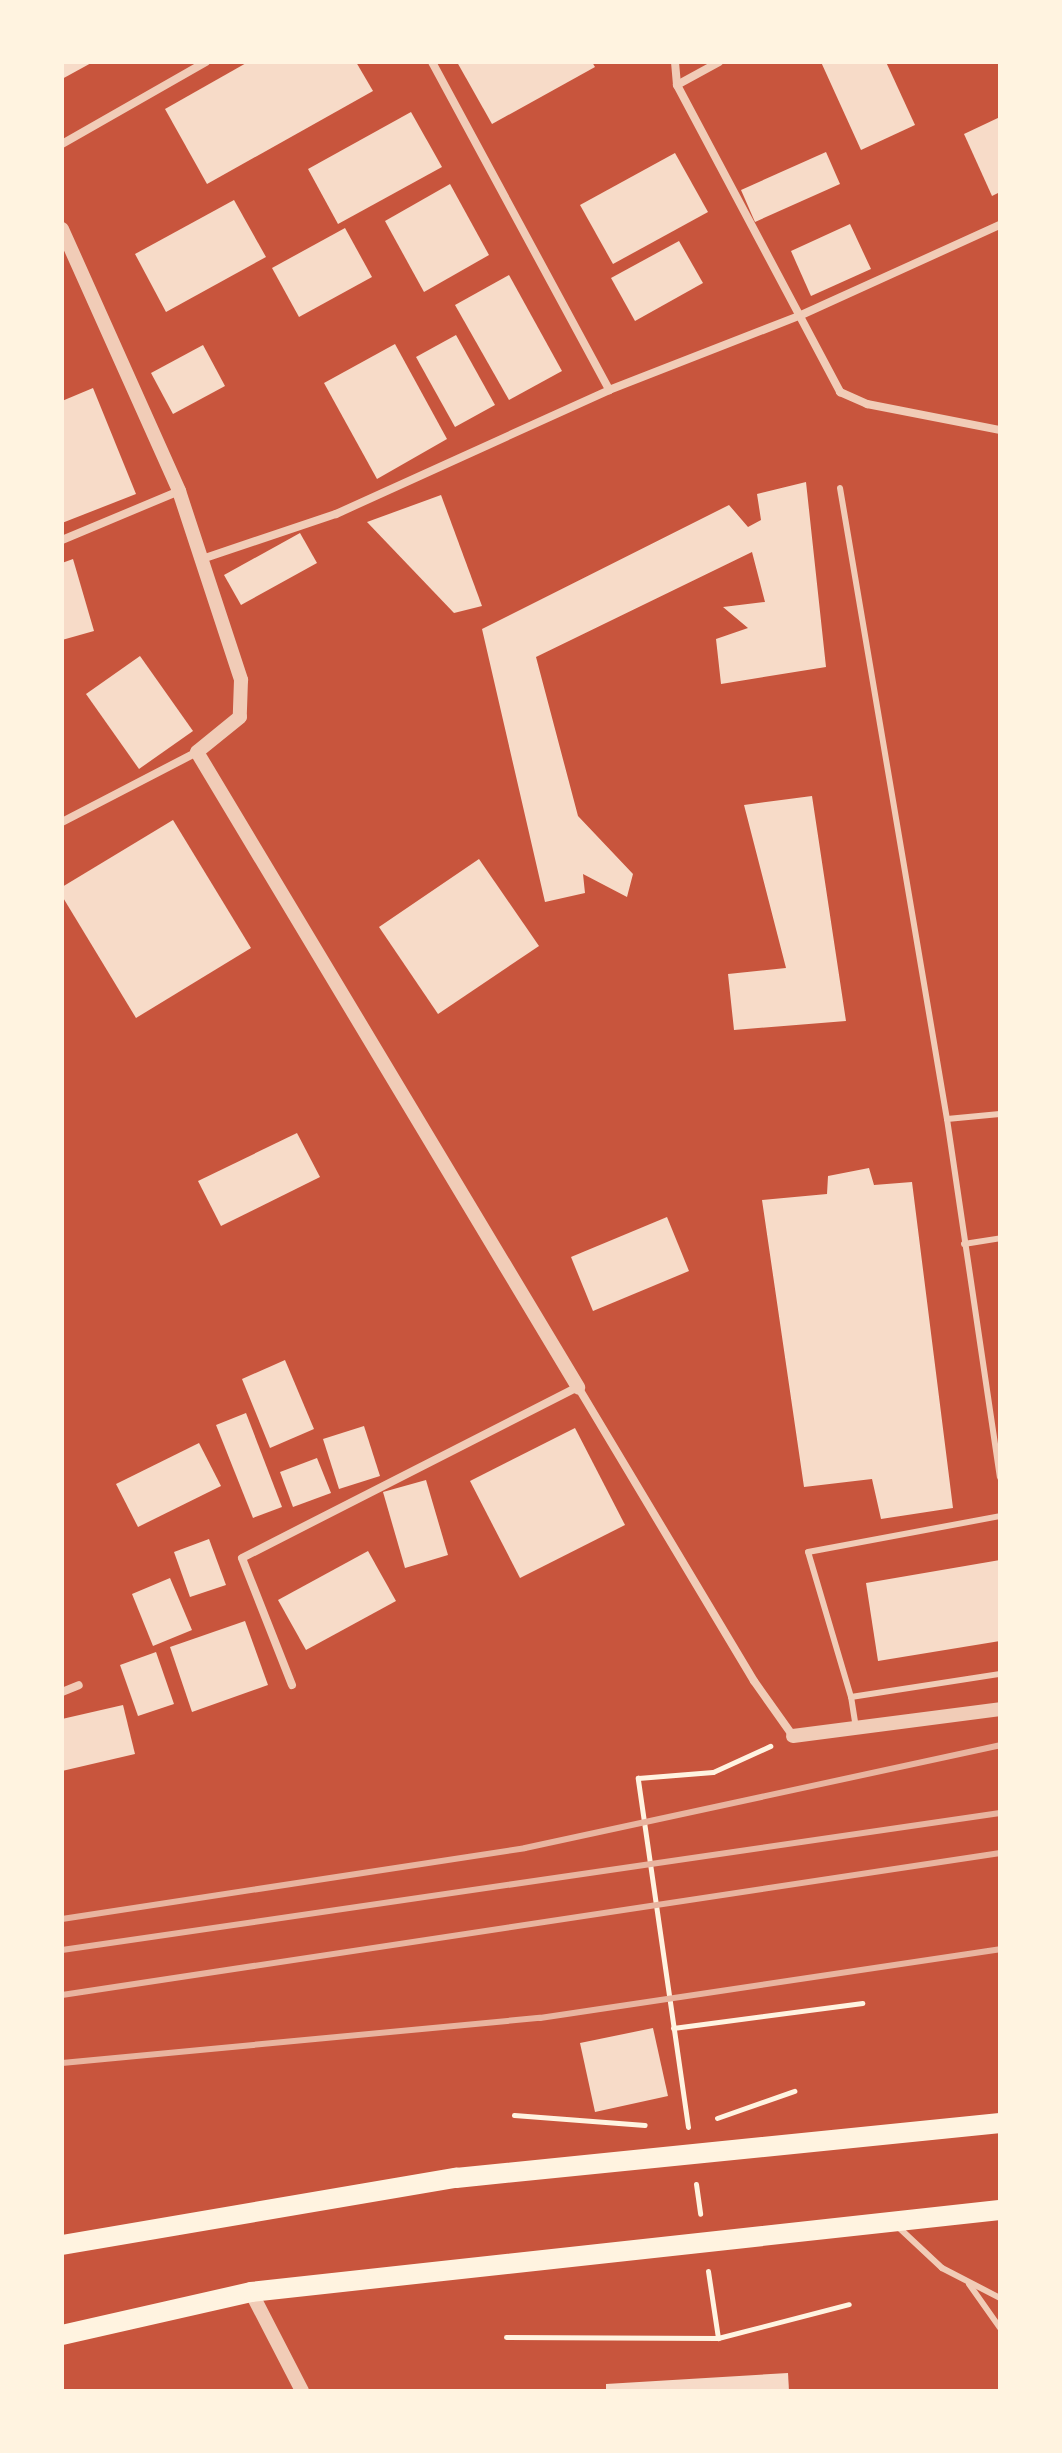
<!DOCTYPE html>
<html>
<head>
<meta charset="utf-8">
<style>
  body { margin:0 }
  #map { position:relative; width:1062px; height:2453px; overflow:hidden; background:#c8553d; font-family:Karla,sans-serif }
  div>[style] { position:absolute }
  .building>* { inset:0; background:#f7dbc8 }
  .path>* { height:5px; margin:-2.5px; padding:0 2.5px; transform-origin:2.5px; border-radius:2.5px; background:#fff3e0 }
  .service>* { height:6px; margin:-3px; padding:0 3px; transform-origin:3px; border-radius:3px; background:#f1ccb7 }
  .minor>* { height:8px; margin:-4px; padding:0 4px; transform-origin:4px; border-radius:4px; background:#f1ccb7 }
  .tertiary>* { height:14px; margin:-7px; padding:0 7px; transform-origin:7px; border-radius:7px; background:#f1ccb7 }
  .primary>* { height:20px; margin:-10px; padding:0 10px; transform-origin:10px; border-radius:10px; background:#fff3e0 }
  .rail>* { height:6px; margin:-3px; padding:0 3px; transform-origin:3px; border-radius:3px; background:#e9b49f }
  span { translate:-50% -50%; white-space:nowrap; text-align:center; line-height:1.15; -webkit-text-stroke:6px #fff3e0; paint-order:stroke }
  .frame { position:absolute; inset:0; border:64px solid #fff3e0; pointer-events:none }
</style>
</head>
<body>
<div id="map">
  <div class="building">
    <i style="clip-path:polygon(62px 62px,93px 62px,62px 79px)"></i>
    <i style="clip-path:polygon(248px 62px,356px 62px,373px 91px,207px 184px,165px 109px)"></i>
    <i style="clip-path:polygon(457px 62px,592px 62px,595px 67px,492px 124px)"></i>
    <i style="clip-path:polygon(821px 62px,886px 62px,915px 125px,861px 150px)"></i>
    <i style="clip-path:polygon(411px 112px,442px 167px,338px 224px,308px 169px)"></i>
    <i style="clip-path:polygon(1000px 117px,1000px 192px,992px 196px,964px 134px)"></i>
    <i style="clip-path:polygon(826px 152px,840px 184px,755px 222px,741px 190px)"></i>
    <i style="clip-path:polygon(675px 153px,708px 212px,613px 264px,580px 205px)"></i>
    <i style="clip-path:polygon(450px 184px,489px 255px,424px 292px,385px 221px)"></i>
    <i style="clip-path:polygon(234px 200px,266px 257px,166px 312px,135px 254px)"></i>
    <i style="clip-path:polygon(850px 224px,871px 269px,811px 296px,791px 251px)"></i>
    <i style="clip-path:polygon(345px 228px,372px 277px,299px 317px,272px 268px)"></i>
    <i style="clip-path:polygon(679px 241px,703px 283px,635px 321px,611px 278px)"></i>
    <i style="clip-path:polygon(509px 275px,562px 371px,509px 400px,455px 305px)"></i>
    <i style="clip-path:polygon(456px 335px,495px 405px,455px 427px,416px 357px)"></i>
    <i style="clip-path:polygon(395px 344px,447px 439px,377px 479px,324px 383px)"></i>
    <i style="clip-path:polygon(203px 345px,225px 386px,173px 414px,151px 373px)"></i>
    <i style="clip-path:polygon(93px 388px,136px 494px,62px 523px,62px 401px)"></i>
    <i style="clip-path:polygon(806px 482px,826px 667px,721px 684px,716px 639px,748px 628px,723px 607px,765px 602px,752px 552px,536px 657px,578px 816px,633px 874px,627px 897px,583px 874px,585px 893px,545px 902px,482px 629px,729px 505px,748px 527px,761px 520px,757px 494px)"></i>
    <i style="clip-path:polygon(441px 495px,482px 606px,454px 613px,367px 522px)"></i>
    <i style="clip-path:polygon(300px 533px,317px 563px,241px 605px,224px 575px)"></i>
    <i style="clip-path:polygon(73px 559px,94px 631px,62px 640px,62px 563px)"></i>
    <i style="clip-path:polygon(140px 656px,193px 731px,139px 769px,86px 694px)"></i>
    <i style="clip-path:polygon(812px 796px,846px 1021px,734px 1030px,728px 974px,786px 968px,744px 805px)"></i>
    <i style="clip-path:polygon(173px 820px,251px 948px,136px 1018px,62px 896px,62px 887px)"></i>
    <i style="clip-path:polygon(479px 859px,539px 946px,438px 1014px,379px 927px)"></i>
    <i style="clip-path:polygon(297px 1133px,320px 1177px,221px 1226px,198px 1181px)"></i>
    <i style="clip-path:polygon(869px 1168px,874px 1185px,912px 1182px,953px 1508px,881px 1519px,872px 1479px,804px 1487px,762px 1200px,827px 1194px,828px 1176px)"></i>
    <i style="clip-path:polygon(667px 1217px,689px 1271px,593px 1311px,571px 1257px)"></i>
    <i style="clip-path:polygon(285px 1360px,314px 1429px,270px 1448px,242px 1379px)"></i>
    <i style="clip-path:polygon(246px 1413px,282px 1507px,253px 1518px,216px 1425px)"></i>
    <i style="clip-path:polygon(364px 1426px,380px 1476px,339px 1489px,323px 1439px)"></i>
    <i style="clip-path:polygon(575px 1428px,625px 1525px,520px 1578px,470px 1481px)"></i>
    <i style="clip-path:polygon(199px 1443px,221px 1486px,138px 1527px,116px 1484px)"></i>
    <i style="clip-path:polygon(317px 1458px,331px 1493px,293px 1507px,280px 1472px)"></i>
    <i style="clip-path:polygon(426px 1480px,448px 1555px,405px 1568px,383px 1492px)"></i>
    <i style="clip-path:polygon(209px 1539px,226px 1585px,190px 1597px,174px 1552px)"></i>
    <i style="clip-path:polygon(368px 1551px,396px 1601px,306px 1650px,278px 1600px)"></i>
    <i style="clip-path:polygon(1000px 1560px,1000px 1641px,878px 1661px,866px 1583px)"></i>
    <i style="clip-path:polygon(170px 1578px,192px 1630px,153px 1646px,132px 1594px)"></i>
    <i style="clip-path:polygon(245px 1621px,268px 1685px,192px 1712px,170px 1647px)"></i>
    <i style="clip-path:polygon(156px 1652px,174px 1704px,138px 1716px,120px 1665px)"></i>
    <i style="clip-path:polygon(123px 1705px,135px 1754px,62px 1771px,62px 1719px)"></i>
    <i style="clip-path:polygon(653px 2028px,668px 2096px,595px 2112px,580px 2043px)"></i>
    <i style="clip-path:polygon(788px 2373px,789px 2391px,606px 2391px,606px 2384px)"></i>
  </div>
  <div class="path">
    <i style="left:673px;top:2028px;width:191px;rotate:-7.5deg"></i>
    <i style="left:514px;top:2115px;width:131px;rotate:4.4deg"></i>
    <i style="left:717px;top:2118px;width:82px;rotate:-19.3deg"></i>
    <i style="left:688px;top:2127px;width:353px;rotate:-98.2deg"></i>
    <i style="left:638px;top:1778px;width:75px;rotate:-4.6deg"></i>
    <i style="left:713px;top:1772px;width:63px;rotate:-24.5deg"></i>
    <i style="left:696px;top:2184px;width:30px;rotate:82deg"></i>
    <i style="left:708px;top:2271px;width:68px;rotate:81.5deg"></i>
    <i style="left:506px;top:2337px;width:212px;rotate:0.3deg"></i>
    <i style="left:718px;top:2338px;width:135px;rotate:-14.5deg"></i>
  </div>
  <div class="service">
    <i style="left:840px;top:488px;width:640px;rotate:80.38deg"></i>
    <i style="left:947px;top:1119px;width:362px;rotate:81.6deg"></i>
    <i style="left:947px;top:1119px;width:53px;rotate:-5.4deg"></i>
    <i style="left:964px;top:1244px;width:36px;rotate:-9deg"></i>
    <i style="left:851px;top:1697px;width:151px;rotate:-106.5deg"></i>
    <i style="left:808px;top:1552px;width:195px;rotate:-10.6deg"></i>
    <i style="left:856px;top:1728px;width:31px;rotate:-99deg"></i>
    <i style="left:851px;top:1697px;width:151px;rotate:-8.8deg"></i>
    <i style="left:896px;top:2225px;width:63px;rotate:43.1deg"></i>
    <i style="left:942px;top:2268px;width:65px;rotate:27.3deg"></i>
    <i style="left:969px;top:2284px;width:54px;rotate:54.8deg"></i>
  </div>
  <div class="minor">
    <i style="left:432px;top:62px;width:373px;rotate:61.6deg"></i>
    <i style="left:675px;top:62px;width:23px;rotate:85deg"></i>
    <i style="left:677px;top:85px;width:348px;rotate:62deg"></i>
    <i style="left:840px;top:392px;width:30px;rotate:24deg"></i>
    <i style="left:867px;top:404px;width:136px;rotate:11.1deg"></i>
    <i style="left:677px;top:85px;width:48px;rotate:-28.7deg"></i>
    <i style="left:62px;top:144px;width:166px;rotate:-29.7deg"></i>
    <i style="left:62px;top:540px;width:127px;rotate:-22.7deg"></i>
    <i style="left:202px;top:559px;width:141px;rotate:-18.6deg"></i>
    <i style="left:336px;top:514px;width:300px;rotate:-24.4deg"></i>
    <i style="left:609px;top:390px;width:204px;rotate:-21.3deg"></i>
    <i style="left:799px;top:316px;width:221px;rotate:-24.4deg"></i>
    <i style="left:62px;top:822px;width:152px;rotate:-27.4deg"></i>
    <i style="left:292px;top:1685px;width:136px;rotate:-111.5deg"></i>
    <i style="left:242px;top:1558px;width:377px;rotate:-27deg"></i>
    <i style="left:578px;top:1387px;width:343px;rotate:59.1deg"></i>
    <i style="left:754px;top:1681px;width:67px;rotate:54.7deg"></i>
    <i style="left:62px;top:1692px;width:18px;rotate:-22deg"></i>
  </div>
  <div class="tertiary">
    <i style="left:62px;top:229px;width:287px;rotate:65.9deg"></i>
    <i style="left:179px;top:491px;width:199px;rotate:71.8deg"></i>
    <i style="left:241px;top:680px;width:37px;rotate:92deg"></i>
    <i style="left:240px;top:717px;width:55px;rotate:140.9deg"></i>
    <i style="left:197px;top:752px;width:741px;rotate:59.04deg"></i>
    <i style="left:793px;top:1736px;width:209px;rotate:-7.4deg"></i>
    <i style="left:251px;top:2292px;width:111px;rotate:62.7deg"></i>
  </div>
  <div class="primary">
    <i style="left:62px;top:2245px;width:400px;rotate:-9.7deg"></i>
    <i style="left:456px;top:2178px;width:547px;rotate:-5.77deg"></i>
    <i style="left:62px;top:2335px;width:194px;rotate:-12.8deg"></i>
    <i style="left:251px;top:2292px;width:753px;rotate:-6.25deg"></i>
  </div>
  <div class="rail">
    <i style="left:62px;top:1919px;width:468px;rotate:-8.7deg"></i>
    <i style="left:525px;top:1848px;width:486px;rotate:-12.2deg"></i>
    <i style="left:62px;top:1950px;width:948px;rotate:-8.31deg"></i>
    <i style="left:62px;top:1995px;width:949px;rotate:-8.61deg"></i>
    <i style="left:62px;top:2063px;width:480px;rotate:-5.4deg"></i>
    <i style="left:540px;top:2018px;width:465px;rotate:-8.5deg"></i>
  </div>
  <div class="frame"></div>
</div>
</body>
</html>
